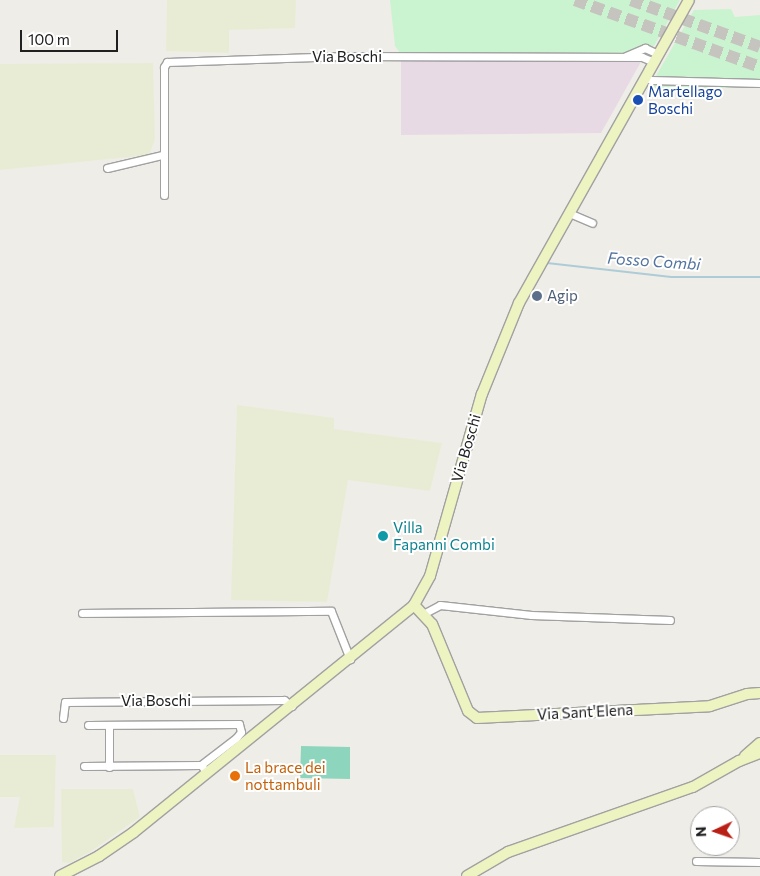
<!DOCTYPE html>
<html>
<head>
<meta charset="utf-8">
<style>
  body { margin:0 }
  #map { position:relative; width:760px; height:876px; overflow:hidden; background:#efede7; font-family:Commissioner,sans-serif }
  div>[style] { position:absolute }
  .industrial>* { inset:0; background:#e8dae4 }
  .farmland>* { inset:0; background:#e9ecd5 }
  .park>* { inset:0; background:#caf4cf }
  .pitch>* { inset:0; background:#8ed5be }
  .stream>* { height:2px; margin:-1px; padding:0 1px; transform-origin:1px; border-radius:1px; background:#adccd8 }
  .highway-tunnel>* { height:12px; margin-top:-6px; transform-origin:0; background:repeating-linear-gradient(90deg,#c6c4bf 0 12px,transparent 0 18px) }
  .roads { filter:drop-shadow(1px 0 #a1a1a1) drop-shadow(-1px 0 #a1a1a1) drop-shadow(0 1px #a1a1a1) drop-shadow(0 -1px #a1a1a1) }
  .street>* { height:7px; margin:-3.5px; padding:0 3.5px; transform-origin:3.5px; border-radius:3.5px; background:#fff }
  .secondary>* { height:10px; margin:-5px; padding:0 5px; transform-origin:5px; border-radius:5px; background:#eef3c2 }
  .dots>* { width:14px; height:14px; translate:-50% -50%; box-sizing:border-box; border:2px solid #fff; border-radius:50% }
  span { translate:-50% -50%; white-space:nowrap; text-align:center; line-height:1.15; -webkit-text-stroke:4px #fff; paint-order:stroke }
  .street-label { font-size:15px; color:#202020 }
  .transit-label { font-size:15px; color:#164399 }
  .left { translate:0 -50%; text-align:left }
  .service-label { font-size:15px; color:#4e5e75 }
  .culture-label { font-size:15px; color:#0d838f }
  .food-label { font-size:15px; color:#c56008 }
  .water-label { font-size:16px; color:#53749f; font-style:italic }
  .north { position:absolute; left:690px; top:806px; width:50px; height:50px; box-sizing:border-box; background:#fff; border:1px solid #a6a6a6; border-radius:50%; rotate:267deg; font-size:14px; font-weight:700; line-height:20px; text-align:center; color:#202020 }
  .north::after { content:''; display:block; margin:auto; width:18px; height:22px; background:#ba1f16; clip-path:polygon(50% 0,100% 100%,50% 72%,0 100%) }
  .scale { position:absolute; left:20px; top:30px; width:98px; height:22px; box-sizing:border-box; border:2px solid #202020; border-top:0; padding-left:6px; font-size:15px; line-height:18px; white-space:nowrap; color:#202020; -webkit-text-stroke:4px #fff; paint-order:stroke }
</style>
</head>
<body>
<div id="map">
  <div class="industrial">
    <i style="clip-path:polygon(401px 60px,642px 60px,601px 133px,401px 135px)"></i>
  </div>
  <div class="farmland">
    <i style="clip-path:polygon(167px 0,296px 0,295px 28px,229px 30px,229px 53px,166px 51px)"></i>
    <i style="clip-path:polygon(153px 63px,155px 139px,149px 155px,0 170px,0 64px)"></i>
    <i style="clip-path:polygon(237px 405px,334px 418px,334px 429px,442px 443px,430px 491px,348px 480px,327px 602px,231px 600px)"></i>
    <i style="clip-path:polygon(0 755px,56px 755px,54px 827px,14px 828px,20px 797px,0 797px)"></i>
    <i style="clip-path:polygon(61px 789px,133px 789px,140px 817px,90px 852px,69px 863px,62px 862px)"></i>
  </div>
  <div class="park">
    <i style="clip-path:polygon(390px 0,680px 0,654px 46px,640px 46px,622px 54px,401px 54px,395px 46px)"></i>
    <i style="clip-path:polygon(731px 9px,735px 17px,760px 15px,760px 88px,649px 88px,694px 10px)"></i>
  </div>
  <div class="pitch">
    <i style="clip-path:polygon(301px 746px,350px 747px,350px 779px,300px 778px)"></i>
  </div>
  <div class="stream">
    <i style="left:547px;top:263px;width:125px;rotate:6.4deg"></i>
    <i style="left:671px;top:277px;width:89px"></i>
  </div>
  <div class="highway-tunnel">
    <i style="left:575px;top:0;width:197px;rotate:19.9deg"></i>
    <i style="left:631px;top:0;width:137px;rotate:20deg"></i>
  </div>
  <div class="roads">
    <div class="street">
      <i style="left:626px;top:56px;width:21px;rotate:-23deg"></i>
      <i style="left:645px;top:48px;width:14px;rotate:25deg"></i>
      <i style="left:645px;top:77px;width:7px;rotate:27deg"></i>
      <i style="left:651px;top:80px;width:109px;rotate:1.6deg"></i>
      <i style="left:107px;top:168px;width:57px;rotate:-13.3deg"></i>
      <i style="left:164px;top:195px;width:128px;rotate:-90deg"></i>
      <i style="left:164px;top:67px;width:6px;rotate:-59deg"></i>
      <i style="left:167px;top:62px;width:178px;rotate:-1.9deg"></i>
      <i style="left:345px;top:56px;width:297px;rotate:0.2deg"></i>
      <i style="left:642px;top:57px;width:13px;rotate:23deg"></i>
      <i style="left:569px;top:213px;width:25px;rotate:23deg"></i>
      <i style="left:82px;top:613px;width:249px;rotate:-0.5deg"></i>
      <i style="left:331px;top:611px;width:52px;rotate:68.4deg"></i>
      <i style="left:423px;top:614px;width:19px;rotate:-28deg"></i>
      <i style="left:440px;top:605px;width:92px;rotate:6.3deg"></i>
      <i style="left:531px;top:615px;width:139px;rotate:2.1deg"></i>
      <i style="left:63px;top:718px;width:16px;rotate:-83deg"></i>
      <i style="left:65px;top:702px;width:219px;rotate:-0.5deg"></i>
      <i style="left:284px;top:700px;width:10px;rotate:37deg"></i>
      <i style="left:88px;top:725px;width:151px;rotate:-0.4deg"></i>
      <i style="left:239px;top:724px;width:8px;rotate:76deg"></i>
      <i style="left:241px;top:732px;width:8px;rotate:130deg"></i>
      <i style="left:236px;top:738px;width:44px;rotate:142.4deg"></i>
      <i style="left:201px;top:765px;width:10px;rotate:53deg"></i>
      <i style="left:84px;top:766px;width:117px;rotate:-0.5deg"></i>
      <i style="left:109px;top:767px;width:42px;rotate:-90deg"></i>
      <i style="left:696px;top:861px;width:64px;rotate:0.9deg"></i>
    </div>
    <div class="secondary">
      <i style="left:414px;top:605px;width:26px;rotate:47deg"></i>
      <i style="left:432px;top:624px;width:94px;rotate:67.5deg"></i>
      <i style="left:468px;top:711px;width:11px;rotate:38deg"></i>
      <i style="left:477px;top:718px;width:233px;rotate:-2.9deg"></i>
      <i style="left:710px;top:706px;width:39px;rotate:-18deg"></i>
      <i style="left:747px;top:694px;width:13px;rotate:-4deg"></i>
      <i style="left:745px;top:756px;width:20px;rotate:-41deg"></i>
      <i style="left:60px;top:876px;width:44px;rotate:-27.1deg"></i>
      <i style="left:99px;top:856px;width:42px;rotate:-34.4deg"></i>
      <i style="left:134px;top:832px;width:360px;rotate:-39deg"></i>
      <i style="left:414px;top:605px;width:33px;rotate:-61deg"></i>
      <i style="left:430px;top:576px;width:189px;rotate:-74.1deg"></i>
      <i style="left:482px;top:394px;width:98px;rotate:-67.9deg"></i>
      <i style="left:519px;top:303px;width:347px;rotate:-60.7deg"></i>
      <i style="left:467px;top:876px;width:48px;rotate:-30.3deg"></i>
      <i style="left:508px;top:852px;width:196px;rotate:-19.4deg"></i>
      <i style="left:693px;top:787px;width:53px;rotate:-29.5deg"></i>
      <i style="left:739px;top:761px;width:22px;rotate:-21deg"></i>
    </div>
  </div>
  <div class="dots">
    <i style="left:638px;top:100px;background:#1a4fb4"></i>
    <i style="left:537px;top:296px;background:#5c6f8a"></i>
    <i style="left:383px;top:536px;background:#0f9aa8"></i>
    <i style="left:235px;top:776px;background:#e8710a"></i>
  </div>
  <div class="street-label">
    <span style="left:347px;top:57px">Via Boschi</span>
    <span style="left:466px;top:448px;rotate:-74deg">Via Boschi</span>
    <span style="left:156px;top:701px">Via Boschi</span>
    <span style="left:585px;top:712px;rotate:-3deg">Via Sant'Elena</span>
  </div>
  <div class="transit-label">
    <span class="left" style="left:648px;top:100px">Martellago<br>Boschi</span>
  </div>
  <div class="service-label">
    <span class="left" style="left:547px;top:296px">Agip</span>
  </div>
  <div class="culture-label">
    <span class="left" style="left:393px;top:536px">Villa<br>Fapanni Combi</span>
  </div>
  <div class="food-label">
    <span class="left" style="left:245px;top:776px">La brace dei<br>nottambuli</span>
  </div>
  <div class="water-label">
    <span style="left:654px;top:261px;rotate:4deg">Fosso Combi</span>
  </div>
  <div class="north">N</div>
  <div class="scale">100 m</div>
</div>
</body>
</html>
